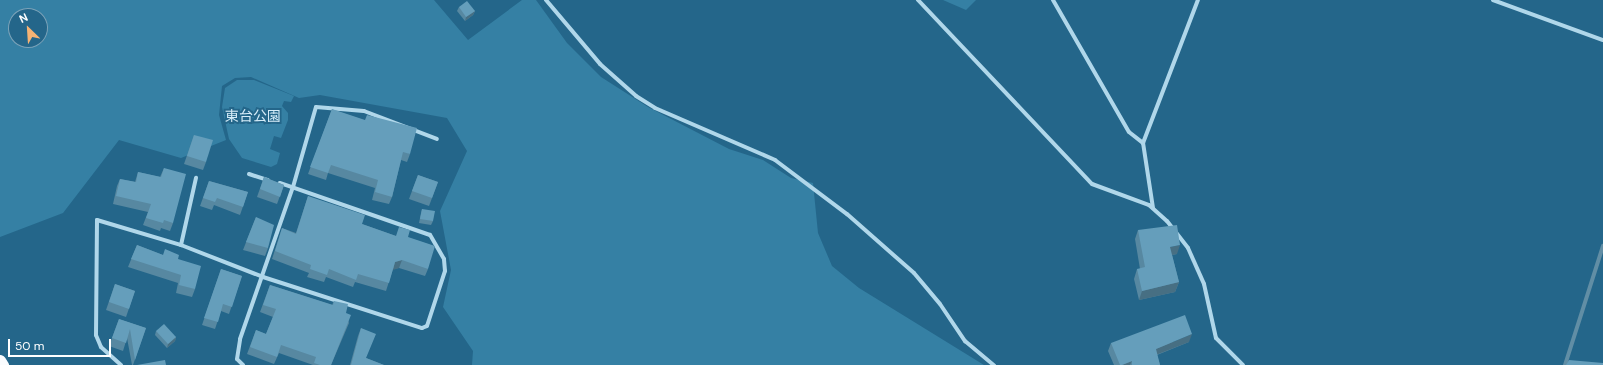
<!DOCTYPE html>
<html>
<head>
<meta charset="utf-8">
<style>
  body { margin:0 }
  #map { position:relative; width:1603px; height:365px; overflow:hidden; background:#24668a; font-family:"DM Sans","Noto Sans JP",sans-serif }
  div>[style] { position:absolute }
  .green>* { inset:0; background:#3580a4 }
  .stream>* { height:4px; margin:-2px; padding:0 2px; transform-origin:2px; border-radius:2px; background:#618ea5 }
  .minor>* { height:4px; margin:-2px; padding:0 2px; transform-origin:2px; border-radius:2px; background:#b0d7ea }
  .trunk>* { height:11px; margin:-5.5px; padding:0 5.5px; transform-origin:5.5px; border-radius:5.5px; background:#fafcfe }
  .wall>* { inset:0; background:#5788a1 }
  .shaded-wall>* { inset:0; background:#476f83 }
  .building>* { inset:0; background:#659ebb }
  span { translate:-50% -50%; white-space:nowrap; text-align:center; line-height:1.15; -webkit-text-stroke:4px #24668a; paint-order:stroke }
  .park-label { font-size:14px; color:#d5ecf8 }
  .north { position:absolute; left:8px; top:8px; width:40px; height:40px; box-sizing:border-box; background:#24668a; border:1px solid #7ca3b9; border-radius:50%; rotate:335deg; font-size:11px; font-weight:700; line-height:16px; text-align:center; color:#fff }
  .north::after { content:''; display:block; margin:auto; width:14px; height:18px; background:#f5b374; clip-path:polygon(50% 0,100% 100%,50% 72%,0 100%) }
  .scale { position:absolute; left:8px; top:339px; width:103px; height:18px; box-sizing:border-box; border:2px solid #fff; border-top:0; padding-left:5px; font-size:12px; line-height:14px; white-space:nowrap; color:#fff; -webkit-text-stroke:3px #24668a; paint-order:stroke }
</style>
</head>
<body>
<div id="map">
  <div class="green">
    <i style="clip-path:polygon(evenodd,0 0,434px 0,468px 40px,522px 0,536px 0,567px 43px,601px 77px,648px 107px,729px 149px,763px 160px,791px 178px,813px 183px,818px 233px,832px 266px,859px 288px,984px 365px,472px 365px,473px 351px,443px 307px,451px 270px,440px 211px,467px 151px,447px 118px,320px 95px,299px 98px,251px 77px,235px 78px,222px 86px,219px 115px,226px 140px,181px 158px,119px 140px,63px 213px,0 237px,0 0,16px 16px,40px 16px,40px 40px,16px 40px,16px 16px)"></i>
    <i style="clip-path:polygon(943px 0,976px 0,966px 10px)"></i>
    <i style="clip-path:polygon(237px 80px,254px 80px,294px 96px,291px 102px,284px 101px,282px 106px,288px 113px,288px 120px,281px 138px,274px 136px,270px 149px,280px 153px,277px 164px,271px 167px,242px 158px,229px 139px,222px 107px,225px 88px)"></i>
  </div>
  <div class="stream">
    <i style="left:1565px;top:365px;width:125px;rotate:-72.3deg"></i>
  </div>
  <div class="minor">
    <i style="left:546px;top:0;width:84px;rotate:49.8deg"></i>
    <i style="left:600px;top:64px;width:48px;rotate:41.6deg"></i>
    <i style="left:636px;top:96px;width:22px;rotate:32deg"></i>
    <i style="left:655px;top:108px;width:131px;rotate:23.4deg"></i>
    <i style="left:775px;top:160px;width:90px;rotate:36.9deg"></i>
    <i style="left:847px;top:214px;width:89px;rotate:41.4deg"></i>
    <i style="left:914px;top:273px;width:40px;rotate:50deg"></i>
    <i style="left:940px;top:304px;width:45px;rotate:56deg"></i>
    <i style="left:965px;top:341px;width:38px;rotate:40deg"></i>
    <i style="left:918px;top:0;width:253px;rotate:46.6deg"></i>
    <i style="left:1092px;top:184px;width:61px;rotate:20.2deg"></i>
    <i style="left:1149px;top:205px;width:24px;rotate:42deg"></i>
    <i style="left:1167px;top:221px;width:34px;rotate:52deg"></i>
    <i style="left:1188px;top:248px;width:39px;rotate:66deg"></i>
    <i style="left:1204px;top:284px;width:55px;rotate:77.5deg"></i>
    <i style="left:1216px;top:338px;width:38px;rotate:45deg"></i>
    <i style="left:1053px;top:0;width:152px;rotate:60.1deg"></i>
    <i style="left:1129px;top:132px;width:18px;rotate:38deg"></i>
    <i style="left:1493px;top:0;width:117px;rotate:20deg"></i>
    <i style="left:249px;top:174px;width:20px;rotate:18deg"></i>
    <i style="left:1153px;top:208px;width:66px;rotate:-98.7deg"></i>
    <i style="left:1143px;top:143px;width:153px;rotate:-69deg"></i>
    <i style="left:181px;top:245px;width:69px;rotate:-77.4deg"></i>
    <i style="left:121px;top:365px;width:27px;rotate:-138deg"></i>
    <i style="left:101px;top:347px;width:13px;rotate:-113deg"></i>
    <i style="left:96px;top:335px;width:115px;rotate:-89.5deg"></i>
    <i style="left:97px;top:220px;width:88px;rotate:16.6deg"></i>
    <i style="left:181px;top:245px;width:88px;rotate:21.3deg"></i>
    <i style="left:263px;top:277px;width:167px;rotate:17.8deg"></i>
    <i style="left:422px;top:328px;width:5px;rotate:-22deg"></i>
    <i style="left:427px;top:326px;width:58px;rotate:-71.9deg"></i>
    <i style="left:445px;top:271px;width:12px;rotate:-95deg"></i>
    <i style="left:444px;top:259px;width:28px;rotate:-120deg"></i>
    <i style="left:430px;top:235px;width:159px;rotate:-160.9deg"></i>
    <i style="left:243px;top:365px;width:8px;rotate:-135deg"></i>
    <i style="left:237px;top:359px;width:20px;rotate:-81deg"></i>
    <i style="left:240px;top:339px;width:161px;rotate:-70.8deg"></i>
    <i style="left:293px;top:187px;width:83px;rotate:-74deg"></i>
    <i style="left:316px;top:107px;width:48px;rotate:4.8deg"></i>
    <i style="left:364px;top:111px;width:78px;rotate:21deg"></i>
  </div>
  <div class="trunk">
    <i style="left:0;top:360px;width:6px;rotate:59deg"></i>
  </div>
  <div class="wall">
    <i style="clip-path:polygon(459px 7px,475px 11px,473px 15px,465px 21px,457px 11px)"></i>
    <i style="clip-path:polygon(332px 109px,410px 154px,407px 162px,401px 160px,392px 197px,389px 204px,372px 200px,375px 188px,328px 173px,326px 180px,308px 174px)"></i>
    <i style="clip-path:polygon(194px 135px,206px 162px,203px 170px,184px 164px)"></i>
    <i style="clip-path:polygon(164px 168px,173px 223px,170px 231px,161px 228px,160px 231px,143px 225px,148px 212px,113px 204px,117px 186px,120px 179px,135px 182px,138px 172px,160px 177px)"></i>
    <i style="clip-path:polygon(418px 175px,438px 182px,429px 206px,409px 199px)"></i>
    <i style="clip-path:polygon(264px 177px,284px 185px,277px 204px,257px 197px)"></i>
    <i style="clip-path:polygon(209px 181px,248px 192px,240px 215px,214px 205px,212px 210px,200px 206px)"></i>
    <i style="clip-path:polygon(308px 196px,362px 224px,396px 236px,408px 237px,428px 269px,425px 276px,399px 268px,393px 269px,386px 291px,355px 282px,353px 287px,326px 277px,324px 282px,307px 277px,309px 273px,272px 259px,282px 228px,296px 233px)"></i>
    <i style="clip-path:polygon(422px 209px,433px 221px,431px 225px,419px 223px,421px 213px)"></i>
    <i style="clip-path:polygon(256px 217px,268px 248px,265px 256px,243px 250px)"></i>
    <i style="clip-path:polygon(1138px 230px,1177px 254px,1172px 255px,1179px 282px,1175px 292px,1139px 300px,1134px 279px,1137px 269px,1140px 269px,1135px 239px)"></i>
    <i style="clip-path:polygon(137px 245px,163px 255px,178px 259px,195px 289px,192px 297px,176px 293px,178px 283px,128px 267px)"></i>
    <i style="clip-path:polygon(221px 269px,242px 276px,229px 314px,221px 311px,215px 329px,202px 325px)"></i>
    <i style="clip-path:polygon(115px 284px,135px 291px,126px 317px,106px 310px)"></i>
    <i style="clip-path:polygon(270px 285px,332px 305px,334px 301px,346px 313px,349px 323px,331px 365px,313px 365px,279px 353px,274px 364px,247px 354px,256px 330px,266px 334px,273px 317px,260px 312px)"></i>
    <i style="clip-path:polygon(119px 319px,146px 328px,133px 365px,132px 365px,127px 338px,123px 351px,109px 346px)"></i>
    <i style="clip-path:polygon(361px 328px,366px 358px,384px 365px,350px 365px,358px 336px)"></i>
    <i style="clip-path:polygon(156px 331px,176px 337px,175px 341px,167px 348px,155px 335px)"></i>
    <i style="clip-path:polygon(1189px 342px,1157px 355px,1160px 365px,1114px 365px,1108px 351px,1111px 343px)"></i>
  </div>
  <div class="shaded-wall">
    <i style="clip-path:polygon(475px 11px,473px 15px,465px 21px,466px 17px)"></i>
    <i style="clip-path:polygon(1180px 245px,1177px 254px,1167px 256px,1170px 247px)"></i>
    <i style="clip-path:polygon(402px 260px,399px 268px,393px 270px,395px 262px)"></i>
    <i style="clip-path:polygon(1179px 282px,1175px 292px,1139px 300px,1142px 291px)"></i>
    <i style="clip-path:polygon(1192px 334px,1189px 342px,1153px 356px,1156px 349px)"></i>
    <i style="clip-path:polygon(176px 337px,175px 341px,167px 348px,168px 344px)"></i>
    <i style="clip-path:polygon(1132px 361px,1130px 365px,1122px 365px)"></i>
  </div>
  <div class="building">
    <i style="clip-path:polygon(467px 1px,475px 11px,466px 17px,459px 7px)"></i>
    <i style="clip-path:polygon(332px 109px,365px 120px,367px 115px,417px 128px,410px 154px,403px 152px,392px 197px,375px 192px,378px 180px,331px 165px,328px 173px,310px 167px)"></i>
    <i style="clip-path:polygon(194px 135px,213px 140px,206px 162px,187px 156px)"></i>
    <i style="clip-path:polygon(164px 168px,186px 174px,173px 223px,164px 220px,163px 223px,146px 218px,151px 204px,116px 196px,120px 179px,136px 182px,138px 172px,161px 177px)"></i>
    <i style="clip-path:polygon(418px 175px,438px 182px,432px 198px,412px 191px)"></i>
    <i style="clip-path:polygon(264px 177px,284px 185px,280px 197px,260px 189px)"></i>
    <i style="clip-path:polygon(209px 181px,248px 192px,243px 207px,217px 198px,215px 202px,203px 198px)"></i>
    <i style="clip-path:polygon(308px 196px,365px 215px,362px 224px,396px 236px,399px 227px,410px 230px,408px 237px,435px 246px,428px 269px,402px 260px,395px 262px,389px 283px,358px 274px,356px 280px,329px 269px,327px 275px,310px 269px,311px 265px,275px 251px,282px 228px,296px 234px)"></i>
    <i style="clip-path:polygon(422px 209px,435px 211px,433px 221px,420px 219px)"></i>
    <i style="clip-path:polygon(256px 217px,274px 225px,268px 248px,246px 242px)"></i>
    <i style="clip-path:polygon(1177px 225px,1180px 245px,1170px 247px,1179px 282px,1142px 291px,1137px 269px,1145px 267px,1138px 230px)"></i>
    <i style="clip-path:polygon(137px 245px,163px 255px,165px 249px,179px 255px,178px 259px,201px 266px,195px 289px,179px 285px,181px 275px,131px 259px)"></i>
    <i style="clip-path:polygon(221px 269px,242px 276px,232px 307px,223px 304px,218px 322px,204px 318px)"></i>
    <i style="clip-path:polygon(115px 284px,135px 291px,129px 309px,109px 302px)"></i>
    <i style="clip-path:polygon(270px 285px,333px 305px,334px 301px,348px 304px,346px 313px,351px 315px,331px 365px,320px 365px,314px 363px,316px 357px,281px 345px,277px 357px,250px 347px,256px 330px,266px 334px,276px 309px,263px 305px)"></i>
    <i style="clip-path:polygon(1185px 315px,1192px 334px,1156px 349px,1160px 365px,1132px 365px,1132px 361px,1122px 365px,1120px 365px,1111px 343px)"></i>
    <i style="clip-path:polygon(119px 319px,146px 328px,135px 360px,130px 329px,126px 343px,112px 338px)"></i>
    <i style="clip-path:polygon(164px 324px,176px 337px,168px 344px,156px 331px)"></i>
    <i style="clip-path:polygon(361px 328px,376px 334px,366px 358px,384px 365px,351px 365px)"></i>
    <i style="clip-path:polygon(165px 360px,166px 365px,137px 365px)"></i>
    <i style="clip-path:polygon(1569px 360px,1603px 363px,1603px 365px,1566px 365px)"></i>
  </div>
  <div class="park-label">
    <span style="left:253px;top:116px">東台公園</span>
  </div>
  <div class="north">N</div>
  <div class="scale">50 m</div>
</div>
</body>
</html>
